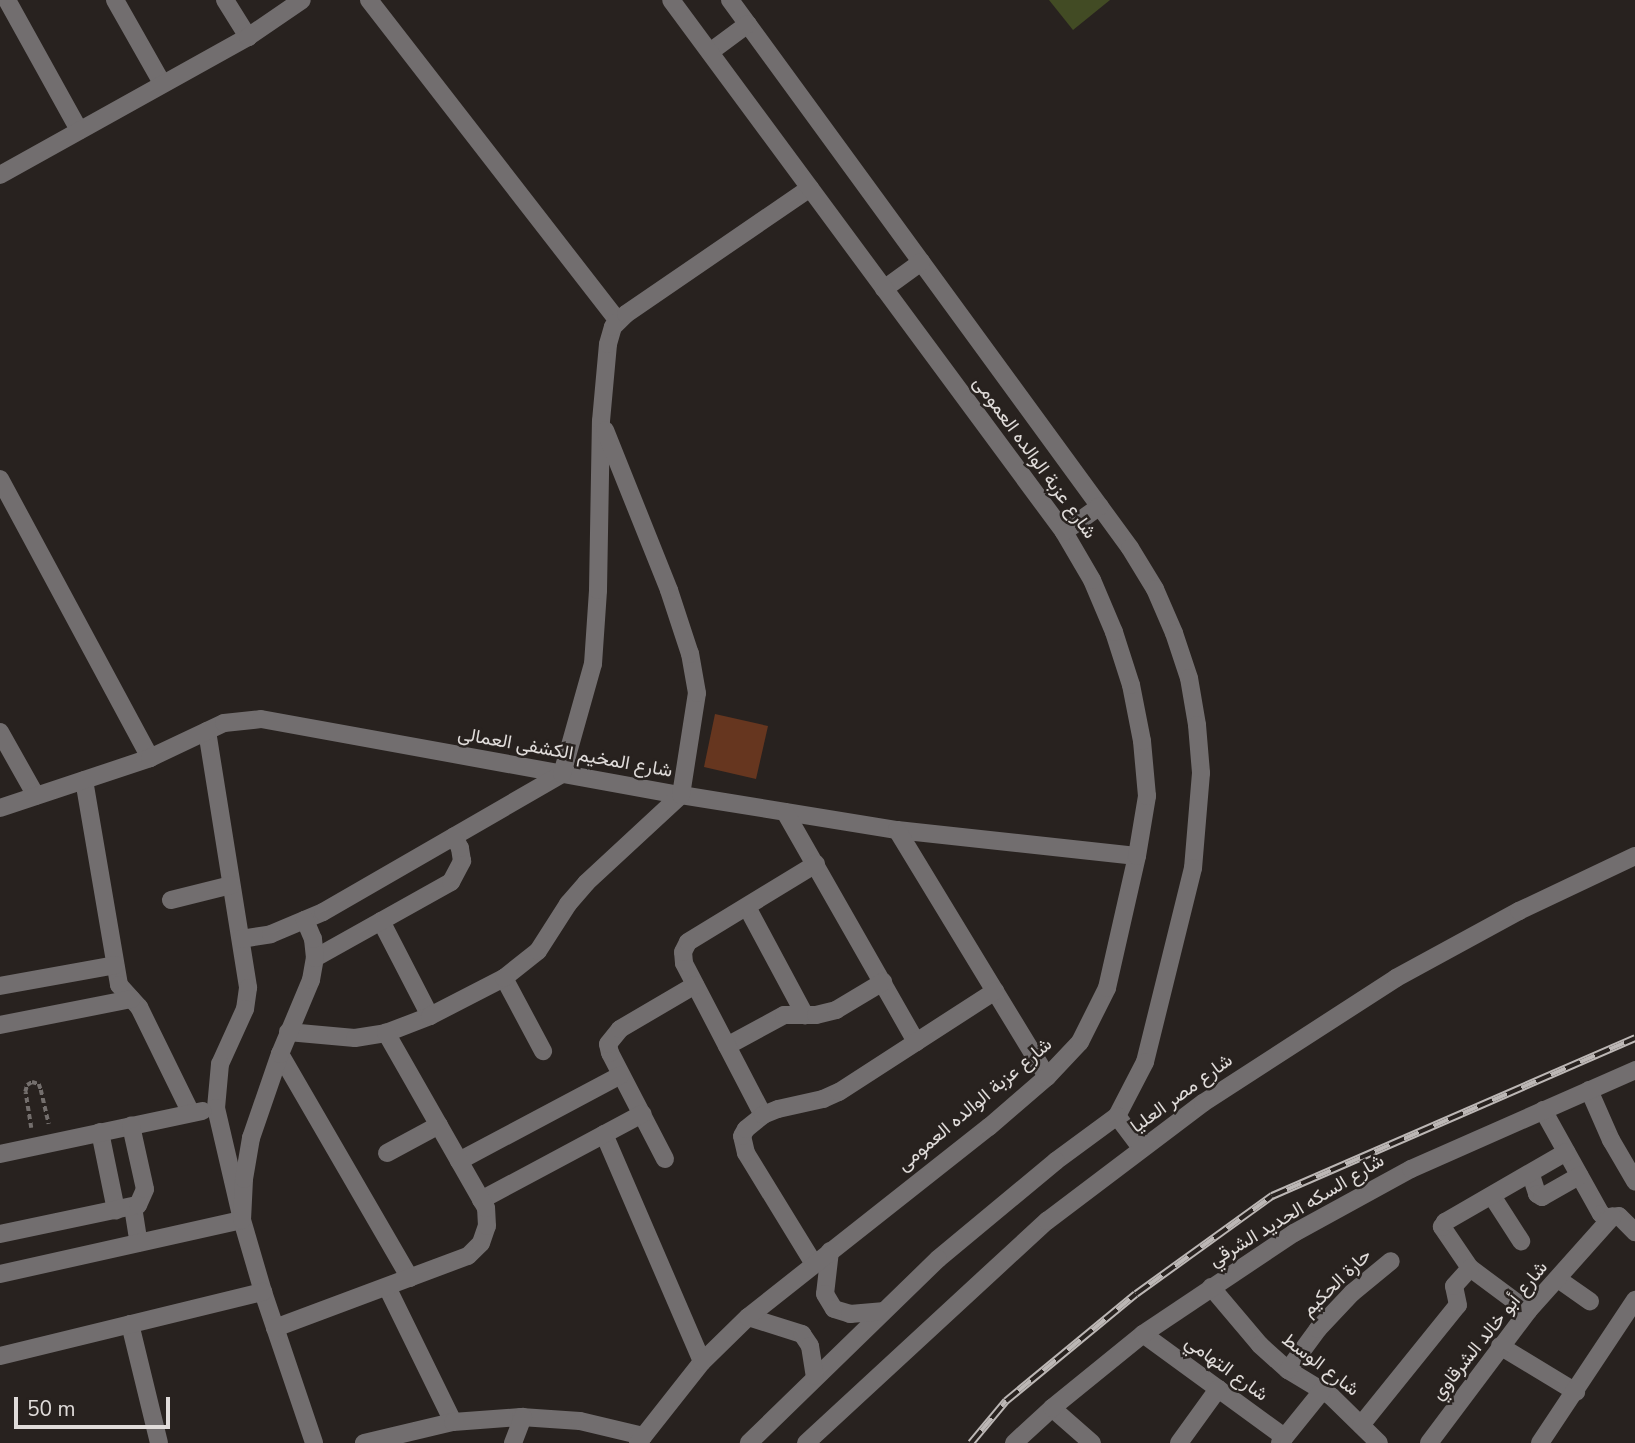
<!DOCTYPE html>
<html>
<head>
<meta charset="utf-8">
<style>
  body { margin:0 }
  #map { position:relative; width:1635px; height:1443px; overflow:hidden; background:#28221f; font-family:"Nunito Sans",Vazirmatn,sans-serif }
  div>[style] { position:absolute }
  .green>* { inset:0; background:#424b24 }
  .building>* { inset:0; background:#66361f }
  .path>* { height:3.5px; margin-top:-1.75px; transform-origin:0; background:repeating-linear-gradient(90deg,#746f6d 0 5px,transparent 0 8.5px) }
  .minor>* { height:18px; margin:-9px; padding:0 9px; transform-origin:9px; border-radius:9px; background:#726e6f }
  .rail>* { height:8px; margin-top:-4px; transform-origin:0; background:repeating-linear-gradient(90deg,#28221f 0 16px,#bcb7b5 0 32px); box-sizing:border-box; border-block:2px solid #bcb7b5 }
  span { translate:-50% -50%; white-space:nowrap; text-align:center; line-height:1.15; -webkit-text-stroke:5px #28221f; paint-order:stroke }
  .street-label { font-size:19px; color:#e0dcda }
  .scale { position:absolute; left:14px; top:1397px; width:156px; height:32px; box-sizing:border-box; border:4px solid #e0dcda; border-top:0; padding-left:9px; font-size:21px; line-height:24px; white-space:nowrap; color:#e0dcda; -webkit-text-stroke:5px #28221f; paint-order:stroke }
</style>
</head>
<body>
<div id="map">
  <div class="green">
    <i style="clip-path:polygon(1049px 0,1110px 0,1073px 30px)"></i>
  </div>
  <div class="building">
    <i style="clip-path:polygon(715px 714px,768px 726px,756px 779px,704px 767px)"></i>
  </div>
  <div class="path">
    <i style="left:31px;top:1128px;width:36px;rotate:-99deg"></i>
    <i style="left:25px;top:1092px;width:7px;rotate:-74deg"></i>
    <i style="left:27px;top:1085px;width:6px;rotate:-31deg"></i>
    <i style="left:32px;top:1082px;width:7px;rotate:16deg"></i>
    <i style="left:39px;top:1084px;width:6px;rotate:72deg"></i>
    <i style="left:41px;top:1090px;width:35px;rotate:77deg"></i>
  </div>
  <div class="minor">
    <i style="left:7px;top:0;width:149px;rotate:61deg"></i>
    <i style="left:115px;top:0;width:95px;rotate:60.5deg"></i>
    <i style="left:225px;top:0;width:44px;rotate:58.1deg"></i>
    <i style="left:369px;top:0;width:406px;rotate:52.2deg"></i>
    <i style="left:730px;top:0;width:678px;rotate:53.87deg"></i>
    <i style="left:1130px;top:548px;width:48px;rotate:58.6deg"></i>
    <i style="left:1155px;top:589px;width:48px;rotate:66.6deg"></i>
    <i style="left:1174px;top:633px;width:47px;rotate:71.6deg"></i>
    <i style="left:1189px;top:678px;width:48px;rotate:80.3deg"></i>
    <i style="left:1197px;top:725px;width:48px;rotate:85.2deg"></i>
    <i style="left:1201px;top:773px;width:95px;rotate:94.8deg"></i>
    <i style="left:1193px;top:868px;width:200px;rotate:103.9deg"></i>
    <i style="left:1145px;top:1062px;width:61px;rotate:117.4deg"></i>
    <i style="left:1117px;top:1116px;width:76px;rotate:143.6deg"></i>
    <i style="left:1056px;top:1161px;width:153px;rotate:140.3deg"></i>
    <i style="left:938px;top:1259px;width:264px;rotate:135.8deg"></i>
    <i style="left:710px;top:52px;width:47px;rotate:-36.4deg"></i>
    <i style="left:0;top:175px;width:284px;rotate:-29.1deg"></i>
    <i style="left:248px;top:37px;width:65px;rotate:-34.4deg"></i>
    <i style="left:884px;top:289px;width:46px;rotate:-36.1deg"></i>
    <i style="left:0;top:479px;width:317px;rotate:61.7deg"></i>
    <i style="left:1064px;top:532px;width:44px;rotate:-35.8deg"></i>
    <i style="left:207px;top:731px;width:260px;rotate:80.9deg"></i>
    <i style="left:248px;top:988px;width:21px;rotate:98deg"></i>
    <i style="left:245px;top:1009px;width:60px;rotate:114.4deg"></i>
    <i style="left:220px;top:1064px;width:44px;rotate:95.2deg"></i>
    <i style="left:216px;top:1108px;width:115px;rotate:76.9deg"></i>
    <i style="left:242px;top:1220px;width:75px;rotate:73.7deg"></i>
    <i style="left:263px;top:1292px;width:159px;rotate:71.3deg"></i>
    <i style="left:0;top:732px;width:73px;rotate:60.6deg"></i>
    <i style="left:84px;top:780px;width:208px;rotate:80.3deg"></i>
    <i style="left:119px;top:985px;width:30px;rotate:48deg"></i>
    <i style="left:139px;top:1007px;width:118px;rotate:63.9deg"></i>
    <i style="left:0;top:808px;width:158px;rotate:-18.4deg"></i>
    <i style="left:150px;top:758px;width:82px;rotate:-25.3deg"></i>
    <i style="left:224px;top:723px;width:37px;rotate:-6deg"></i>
    <i style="left:261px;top:719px;width:427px;rotate:10.3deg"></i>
    <i style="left:681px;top:795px;width:219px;rotate:9.2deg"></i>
    <i style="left:897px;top:830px;width:241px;rotate:6.2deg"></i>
    <i style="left:785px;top:812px;width:265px;rotate:60.3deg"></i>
    <i style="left:897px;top:830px;width:289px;rotate:58.7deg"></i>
    <i style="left:171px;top:900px;width:62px;rotate:-14deg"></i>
    <i style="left:747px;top:907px;width:123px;rotate:61.8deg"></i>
    <i style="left:381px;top:921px;width:107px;rotate:62.7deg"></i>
    <i style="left:241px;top:939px;width:30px;rotate:-9deg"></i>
    <i style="left:271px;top:934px;width:56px;rotate:-22.9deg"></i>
    <i style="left:323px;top:912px;width:276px;rotate:-30deg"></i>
    <i style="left:562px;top:774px;width:114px;rotate:-74.3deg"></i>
    <i style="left:593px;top:664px;width:74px;rotate:-86.1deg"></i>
    <i style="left:598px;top:590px;width:169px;rotate:-89deg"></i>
    <i style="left:601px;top:421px;width:77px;rotate:-84.8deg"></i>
    <i style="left:608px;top:344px;width:18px;rotate:-74deg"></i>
    <i style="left:613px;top:327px;width:18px;rotate:-45deg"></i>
    <i style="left:626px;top:314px;width:223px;rotate:-34.4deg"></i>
    <i style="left:315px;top:958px;width:156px;rotate:-29.2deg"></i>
    <i style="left:451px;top:882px;width:24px;rotate:-62deg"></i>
    <i style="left:462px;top:861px;width:13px;rotate:-99deg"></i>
    <i style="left:460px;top:848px;width:13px;rotate:-119deg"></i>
    <i style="left:504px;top:978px;width:83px;rotate:61.9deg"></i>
    <i style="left:0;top:986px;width:117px;rotate:-10.3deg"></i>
    <i style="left:0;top:1025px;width:134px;rotate:-11.2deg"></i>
    <i style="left:288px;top:1032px;width:67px;rotate:5.1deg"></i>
    <i style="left:355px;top:1038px;width:31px;rotate:-9deg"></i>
    <i style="left:386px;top:1033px;width:47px;rotate:-21.1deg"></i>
    <i style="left:430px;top:1016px;width:83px;rotate:-27.2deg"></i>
    <i style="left:504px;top:978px;width:43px;rotate:-38.5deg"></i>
    <i style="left:538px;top:951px;width:56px;rotate:-57.4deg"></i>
    <i style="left:568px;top:904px;width:28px;rotate:-49deg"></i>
    <i style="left:586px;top:883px;width:129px;rotate:-42.8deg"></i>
    <i style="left:681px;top:795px;width:103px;rotate:-81.1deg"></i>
    <i style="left:697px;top:693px;width:40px;rotate:-100deg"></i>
    <i style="left:690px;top:654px;width:67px;rotate:-108.2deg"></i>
    <i style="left:669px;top:590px;width:172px;rotate:-111.8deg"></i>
    <i style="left:727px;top:1046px;width:65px;rotate:-28.5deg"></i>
    <i style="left:784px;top:1015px;width:32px"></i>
    <i style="left:816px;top:1015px;width:21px;rotate:-14deg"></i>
    <i style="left:836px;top:1010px;width:55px;rotate:-30.8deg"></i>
    <i style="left:280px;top:1054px;width:259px;rotate:59.9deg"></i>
    <i style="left:1589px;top:1090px;width:55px;rotate:66.3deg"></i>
    <i style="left:1611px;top:1140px;width:48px;rotate:59.7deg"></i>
    <i style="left:1543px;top:1110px;width:119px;rotate:60.9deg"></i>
    <i style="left:1601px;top:1214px;width:8px;rotate:30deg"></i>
    <i style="left:1608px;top:1218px;width:11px;rotate:-10deg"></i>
    <i style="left:1619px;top:1216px;width:23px;rotate:45deg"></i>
    <i style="left:763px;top:1115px;width:171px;rotate:-117.5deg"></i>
    <i style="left:684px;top:963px;width:11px;rotate:-95deg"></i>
    <i style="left:683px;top:952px;width:11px;rotate:-63deg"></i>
    <i style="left:688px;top:942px;width:150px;rotate:-31.4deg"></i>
    <i style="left:1117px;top:1116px;width:41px;rotate:52.9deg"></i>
    <i style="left:100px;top:1132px;width:80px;rotate:78.4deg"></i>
    <i style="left:604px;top:1134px;width:248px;rotate:66.7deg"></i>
    <i style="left:387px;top:1153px;width:59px;rotate:-28.3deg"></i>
    <i style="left:0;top:1154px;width:207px;rotate:-12deg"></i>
    <i style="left:665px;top:1159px;width:119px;rotate:-117.4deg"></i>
    <i style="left:610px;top:1053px;width:9px;rotate:-103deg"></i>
    <i style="left:608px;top:1044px;width:19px;rotate:-51deg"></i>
    <i style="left:620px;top:1029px;width:87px;rotate:-30.4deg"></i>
    <i style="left:459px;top:1161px;width:183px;rotate:-28deg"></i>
    <i style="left:1531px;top:1175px;width:20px;rotate:72deg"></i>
    <i style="left:1537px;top:1194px;width:6px;rotate:31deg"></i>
    <i style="left:1542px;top:1197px;width:43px;rotate:-29.6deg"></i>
    <i style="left:1492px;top:1196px;width:54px;rotate:57.2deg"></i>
    <i style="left:481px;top:1200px;width:183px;rotate:-28.1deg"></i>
    <i style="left:133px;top:1207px;width:36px;rotate:81deg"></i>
    <i style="left:0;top:1234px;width:141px;rotate:-11.9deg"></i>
    <i style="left:138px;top:1205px;width:17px;rotate:-66deg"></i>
    <i style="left:145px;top:1189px;width:65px;rotate:-102.5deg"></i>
    <i style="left:830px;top:1251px;width:43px;rotate:96.6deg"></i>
    <i style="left:825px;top:1294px;width:17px;rotate:59deg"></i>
    <i style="left:834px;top:1309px;width:17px;rotate:17deg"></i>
    <i style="left:850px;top:1314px;width:32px;rotate:-5deg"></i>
    <i style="left:814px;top:1264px;width:130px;rotate:-121.5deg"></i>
    <i style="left:746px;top:1153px;width:17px;rotate:-103deg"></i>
    <i style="left:742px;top:1136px;width:8px;rotate:-60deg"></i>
    <i style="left:746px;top:1129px;width:22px;rotate:-39deg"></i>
    <i style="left:763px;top:1115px;width:16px;rotate:-22deg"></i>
    <i style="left:778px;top:1109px;width:46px;rotate:-12.5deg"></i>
    <i style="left:823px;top:1099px;width:17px;rotate:-24deg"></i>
    <i style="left:839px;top:1092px;width:186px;rotate:-32.9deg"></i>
    <i style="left:0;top:1274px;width:248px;rotate:-12.6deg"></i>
    <i style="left:242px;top:1220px;width:41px;rotate:-87.2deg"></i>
    <i style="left:244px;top:1179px;width:42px;rotate:-80.3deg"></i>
    <i style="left:251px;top:1138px;width:89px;rotate:-71deg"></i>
    <i style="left:280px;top:1054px;width:80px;rotate:-67.3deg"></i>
    <i style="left:311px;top:980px;width:22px;rotate:-80deg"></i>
    <i style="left:315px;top:958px;width:19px;rotate:-96deg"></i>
    <i style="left:313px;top:939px;width:21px;rotate:-113deg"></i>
    <i style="left:1558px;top:1279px;width:39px;rotate:35deg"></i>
    <i style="left:387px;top:1287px;width:150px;rotate:63.9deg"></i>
    <i style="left:1211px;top:1287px;width:76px;rotate:49.8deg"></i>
    <i style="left:1260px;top:1345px;width:38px;rotate:42deg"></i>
    <i style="left:1288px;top:1370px;width:50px;rotate:31.2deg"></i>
    <i style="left:1331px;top:1396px;width:67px;rotate:44.4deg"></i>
    <i style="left:1528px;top:1311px;width:72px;rotate:-143.4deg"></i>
    <i style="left:1470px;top:1268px;width:50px;rotate:-124.3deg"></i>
    <i style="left:1442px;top:1227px;width:6px;rotate:-59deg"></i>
    <i style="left:1445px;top:1222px;width:140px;rotate:-30deg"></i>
    <i style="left:748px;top:1317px;width:57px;rotate:17.5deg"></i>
    <i style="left:802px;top:1334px;width:14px;rotate:56deg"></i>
    <i style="left:810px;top:1346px;width:30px;rotate:81deg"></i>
    <i style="left:130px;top:1324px;width:122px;rotate:76.3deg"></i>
    <i style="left:275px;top:1328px;width:206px;rotate:-20.5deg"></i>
    <i style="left:468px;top:1256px;width:18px;rotate:-45deg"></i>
    <i style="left:481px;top:1243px;width:18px;rotate:-71deg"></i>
    <i style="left:487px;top:1226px;width:18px;rotate:-93deg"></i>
    <i style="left:486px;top:1208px;width:202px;rotate:-119.7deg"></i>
    <i style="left:1143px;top:1334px;width:175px;rotate:36.1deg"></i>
    <i style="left:1500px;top:1346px;width:89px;rotate:31.2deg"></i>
    <i style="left:0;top:1356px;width:271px;rotate:-13.7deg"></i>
    <i style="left:1288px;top:1370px;width:51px;rotate:-53.8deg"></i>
    <i style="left:1318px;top:1329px;width:50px;rotate:-46.6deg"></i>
    <i style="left:1352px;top:1293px;width:50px;rotate:-39.4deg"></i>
    <i style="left:1052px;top:1408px;width:53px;rotate:41.2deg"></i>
    <i style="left:1361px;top:1425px;width:154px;rotate:-51.1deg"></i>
    <i style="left:1458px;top:1305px;width:19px;rotate:-102deg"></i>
    <i style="left:1454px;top:1286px;width:24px;rotate:-48deg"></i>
    <i style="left:364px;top:1443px;width:91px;rotate:-13.3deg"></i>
    <i style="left:453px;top:1422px;width:68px;rotate:-4.2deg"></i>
    <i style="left:521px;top:1417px;width:59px;rotate:3.9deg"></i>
    <i style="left:580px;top:1421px;width:65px;rotate:13.4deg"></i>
    <i style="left:513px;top:1443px;width:28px;rotate:-69deg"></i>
    <i style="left:638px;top:1443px;width:103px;rotate:-51.7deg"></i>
    <i style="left:702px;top:1362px;width:64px;rotate:-44.4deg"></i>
    <i style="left:748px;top:1317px;width:307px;rotate:-38.3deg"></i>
    <i style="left:989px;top:1127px;width:77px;rotate:-40.8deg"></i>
    <i style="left:1047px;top:1077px;width:48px;rotate:-46.7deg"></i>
    <i style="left:1080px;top:1042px;width:60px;rotate:-63.4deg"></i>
    <i style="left:1107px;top:988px;width:135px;rotate:-77.2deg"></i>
    <i style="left:1137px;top:856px;width:61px;rotate:-80.5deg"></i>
    <i style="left:1147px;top:796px;width:55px;rotate:-95.2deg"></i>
    <i style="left:1142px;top:741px;width:57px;rotate:-101.1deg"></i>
    <i style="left:1131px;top:685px;width:56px;rotate:-107.8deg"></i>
    <i style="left:1114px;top:632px;width:56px;rotate:-112.9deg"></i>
    <i style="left:1092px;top:580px;width:56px;rotate:-120.3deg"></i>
    <i style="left:1064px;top:532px;width:661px;rotate:-126.45deg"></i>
    <i style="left:806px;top:1443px;width:328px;rotate:-42.7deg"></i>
    <i style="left:1047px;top:1221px;width:196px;rotate:-37.1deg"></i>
    <i style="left:1203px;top:1103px;width:230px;rotate:-32.9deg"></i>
    <i style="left:1396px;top:978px;width:140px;rotate:-28.6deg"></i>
    <i style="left:1519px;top:911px;width:128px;rotate:-25.4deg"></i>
    <i style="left:1014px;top:1443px;width:52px;rotate:-42.6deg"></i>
    <i style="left:1052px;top:1408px;width:117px;rotate:-39.1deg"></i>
    <i style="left:1143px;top:1334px;width:182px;rotate:-33.8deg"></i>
    <i style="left:1294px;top:1233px;width:133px;rotate:-28.7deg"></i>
    <i style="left:1411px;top:1169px;width:245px;rotate:-23.8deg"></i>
    <i style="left:1179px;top:1443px;width:67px;rotate:-54.2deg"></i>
    <i style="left:1280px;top:1443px;width:67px;rotate:-51.1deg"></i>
    <i style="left:1429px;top:1443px;width:165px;rotate:-53.1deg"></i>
    <i style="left:1528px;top:1311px;width:127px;rotate:-48.2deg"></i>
    <i style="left:1540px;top:1443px;width:172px;rotate:-56.4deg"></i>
  </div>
  <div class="rail">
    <i style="left:971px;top:1443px;width:55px;rotate:-50.2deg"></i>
    <i style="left:1006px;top:1401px;width:168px;rotate:-39.5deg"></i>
    <i style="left:1136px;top:1294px;width:168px;rotate:-35.8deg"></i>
    <i style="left:1272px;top:1196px;width:396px;rotate:-23.5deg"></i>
  </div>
  <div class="street-label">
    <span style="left:1034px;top:458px;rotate:54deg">شارع عزبة الوالده العمومى</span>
    <span style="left:565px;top:753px;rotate:10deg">شارع المخيم الكشفى العمالى</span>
    <span style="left:1182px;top:1094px;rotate:-36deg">شارع مصر العليا</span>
    <span style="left:975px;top:1105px;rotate:-40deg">شارع عزبة الوالده العمومى</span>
    <span style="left:1297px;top:1211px;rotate:-31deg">شارع السكه الحديد الشرقي</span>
    <span style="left:1337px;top:1283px;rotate:-44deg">حارة الحكيم</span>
    <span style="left:1490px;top:1331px;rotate:-51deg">شارع أبو خالد الشرقاوي</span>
    <span style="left:1320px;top:1365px;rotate:37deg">شارع الوسط</span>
    <span style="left:1226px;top:1369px;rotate:36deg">شارع التهامي</span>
  </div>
  <div class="scale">50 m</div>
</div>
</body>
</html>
